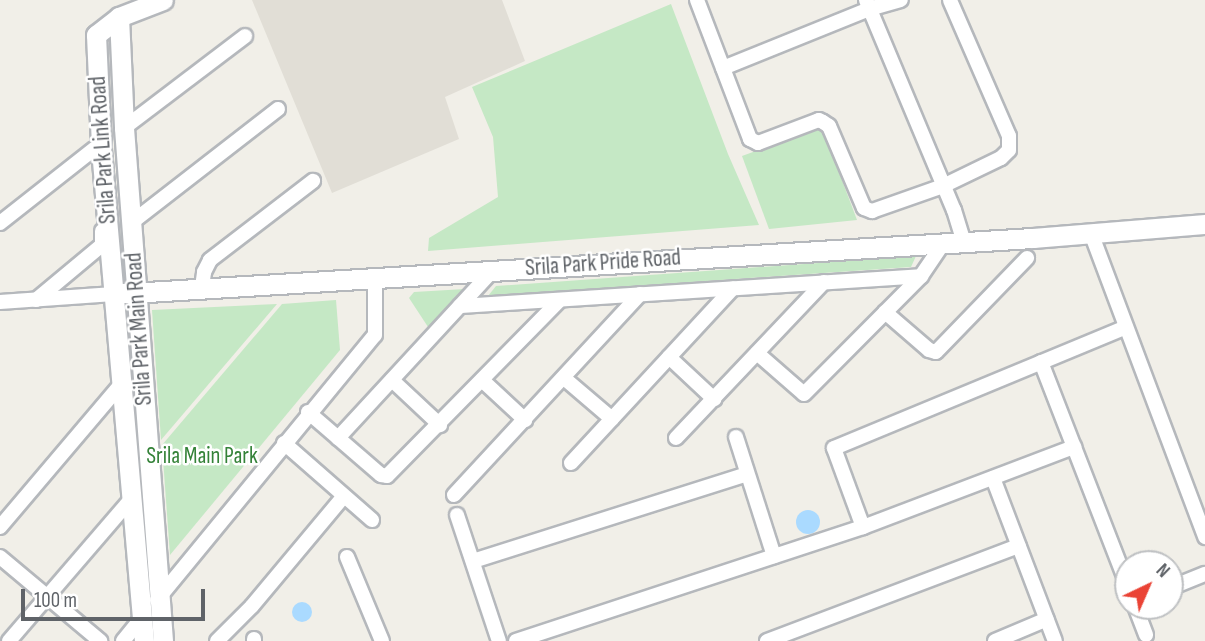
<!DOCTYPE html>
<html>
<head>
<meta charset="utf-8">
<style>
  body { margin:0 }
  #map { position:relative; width:1205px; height:641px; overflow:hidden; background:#f1efe8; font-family:"Sofia Sans Condensed",sans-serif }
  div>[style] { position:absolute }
  .education>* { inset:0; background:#e1ded6 }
  .green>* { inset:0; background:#c5e8c5 }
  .water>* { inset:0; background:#aadaff }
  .round { border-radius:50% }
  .roads { filter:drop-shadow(2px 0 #b5b8bc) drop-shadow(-2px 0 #b5b8bc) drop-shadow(0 2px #b5b8bc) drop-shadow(0 -2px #b5b8bc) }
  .street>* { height:14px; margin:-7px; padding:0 7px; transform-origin:7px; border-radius:7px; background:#fff }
  .secondary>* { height:19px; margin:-9.5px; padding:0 9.5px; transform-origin:9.5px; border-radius:9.5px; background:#fff }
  span { translate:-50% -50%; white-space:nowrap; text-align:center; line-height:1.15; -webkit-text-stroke:5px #fff; paint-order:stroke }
  .street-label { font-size:23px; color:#5f6368 }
  .park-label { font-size:23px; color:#348238 }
  .north { position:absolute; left:1114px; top:550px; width:70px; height:70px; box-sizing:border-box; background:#fff; border:2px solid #bfc1c3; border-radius:50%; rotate:44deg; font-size:19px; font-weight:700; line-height:28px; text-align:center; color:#5f6368 }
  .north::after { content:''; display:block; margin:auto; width:24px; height:32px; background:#ea4335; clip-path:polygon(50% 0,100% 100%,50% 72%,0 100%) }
  .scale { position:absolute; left:21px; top:589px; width:184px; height:32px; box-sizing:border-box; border:4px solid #5f6368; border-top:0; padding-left:9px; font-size:21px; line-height:24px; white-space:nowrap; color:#5f6368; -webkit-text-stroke:5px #fff; paint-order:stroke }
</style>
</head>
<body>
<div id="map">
  <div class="education">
    <i style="clip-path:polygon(252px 0,502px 0,525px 61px,445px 97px,459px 139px,332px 193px)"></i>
  </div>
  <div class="green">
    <i style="clip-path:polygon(671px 4px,728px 154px,759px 225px,428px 251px,429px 238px,498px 197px,493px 137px,472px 87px)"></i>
    <i style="clip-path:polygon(822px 127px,857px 220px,769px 229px,742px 156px)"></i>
    <i style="clip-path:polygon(916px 256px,911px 267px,488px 296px,496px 286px)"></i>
    <i style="clip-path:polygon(465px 289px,430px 330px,409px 298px,414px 292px)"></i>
    <i style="clip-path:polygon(336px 300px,340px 350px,170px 555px,162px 445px,282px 304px)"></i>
    <i style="clip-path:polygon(277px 304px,161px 440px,152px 310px)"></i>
  </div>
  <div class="water">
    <i class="round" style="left:796px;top:510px;width:24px;height:24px"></i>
    <i class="round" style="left:292px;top:602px;width:20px;height:20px"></i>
  </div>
  <div class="roads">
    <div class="street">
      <i style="left:697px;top:0;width:149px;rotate:69.1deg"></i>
      <i style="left:750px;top:139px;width:9px;rotate:27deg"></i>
      <i style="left:758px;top:143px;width:65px;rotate:-20.7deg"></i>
      <i style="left:819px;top:120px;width:4px;rotate:27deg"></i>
      <i style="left:823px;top:122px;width:7px;rotate:34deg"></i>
      <i style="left:829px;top:126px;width:89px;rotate:66.9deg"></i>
      <i style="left:864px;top:208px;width:9px;rotate:21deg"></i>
      <i style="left:872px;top:211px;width:75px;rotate:-19.4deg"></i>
      <i style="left:943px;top:186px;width:64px;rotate:-25.8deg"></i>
      <i style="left:1001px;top:158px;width:11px;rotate:-45deg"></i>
      <i style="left:1009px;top:150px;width:14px;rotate:-90deg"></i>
      <i style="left:1009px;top:136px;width:148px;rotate:-113.5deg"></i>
      <i style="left:866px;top:0;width:228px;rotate:67.3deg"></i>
      <i style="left:954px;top:210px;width:34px;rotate:73deg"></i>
      <i style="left:723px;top:68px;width:157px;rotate:-22deg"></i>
      <i style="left:869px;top:9px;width:33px;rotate:-16deg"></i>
      <i style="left:124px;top:128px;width:152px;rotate:-37.2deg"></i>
      <i style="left:0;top:223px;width:120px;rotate:-38.2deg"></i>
      <i style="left:131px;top:223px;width:186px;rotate:-37.8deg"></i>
      <i style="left:1091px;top:233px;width:325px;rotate:69.4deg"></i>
      <i style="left:202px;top:287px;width:15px;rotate:-82deg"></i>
      <i style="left:204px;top:272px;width:13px;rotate:-63deg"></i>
      <i style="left:210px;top:260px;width:130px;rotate:-37.5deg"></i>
      <i style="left:36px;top:300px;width:86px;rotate:-39.8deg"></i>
      <i style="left:102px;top:245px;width:14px;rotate:-90deg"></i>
      <i style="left:0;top:302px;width:114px;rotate:-4deg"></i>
      <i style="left:460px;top:306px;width:462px;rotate:-3.7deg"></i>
      <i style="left:885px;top:312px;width:58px;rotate:40.8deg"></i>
      <i style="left:929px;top:350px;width:7px;rotate:16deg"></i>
      <i style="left:936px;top:352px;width:131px;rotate:-45.9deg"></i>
      <i style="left:757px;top:353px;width:62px;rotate:41.1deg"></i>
      <i style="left:804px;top:394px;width:166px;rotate:-45.2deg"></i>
      <i style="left:921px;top:276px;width:41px;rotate:-55.9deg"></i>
      <i style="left:669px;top:357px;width:62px;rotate:43deg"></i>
      <i style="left:1041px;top:362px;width:240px;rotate:68.8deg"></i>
      <i style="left:564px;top:378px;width:63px;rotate:40.5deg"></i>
      <i style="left:392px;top:380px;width:66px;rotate:43.2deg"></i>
      <i style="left:482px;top:380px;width:59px;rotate:42.9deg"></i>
      <i style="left:308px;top:412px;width:96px;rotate:40.8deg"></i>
      <i style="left:381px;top:475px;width:6px;rotate:9deg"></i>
      <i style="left:387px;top:476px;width:244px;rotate:-45.5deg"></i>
      <i style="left:736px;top:437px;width:125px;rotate:72.3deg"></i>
      <i style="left:338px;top:438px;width:229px;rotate:-47.3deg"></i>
      <i style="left:676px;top:438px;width:215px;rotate:-46.5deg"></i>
      <i style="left:284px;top:443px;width:117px;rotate:41.2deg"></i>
      <i style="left:571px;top:463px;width:238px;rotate:-47.2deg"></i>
      <i style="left:993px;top:478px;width:174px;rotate:69.2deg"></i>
      <i style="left:454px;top:495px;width:274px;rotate:-47.2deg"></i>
      <i style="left:457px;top:515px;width:133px;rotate:71.6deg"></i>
      <i style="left:0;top:527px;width:189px;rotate:-49.7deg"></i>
      <i style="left:863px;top:527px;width:84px;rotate:-110.2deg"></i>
      <i style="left:834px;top:448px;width:314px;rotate:-22.5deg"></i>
      <i style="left:0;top:557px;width:131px;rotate:40deg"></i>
      <i style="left:347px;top:557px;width:91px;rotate:67.4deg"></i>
      <i style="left:473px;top:561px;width:287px;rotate:-17.6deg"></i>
      <i style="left:1170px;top:588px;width:38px;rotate:-22deg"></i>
      <i style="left:157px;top:600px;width:343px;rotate:-50.6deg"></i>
      <i style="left:375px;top:335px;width:58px;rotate:-90deg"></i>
      <i style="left:1135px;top:606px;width:31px;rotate:69deg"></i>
      <i style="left:254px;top:639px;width:2px;rotate:90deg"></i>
      <i style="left:9px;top:641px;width:189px;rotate:-49.3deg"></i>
      <i style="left:123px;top:641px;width:33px;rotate:-51deg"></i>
      <i style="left:217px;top:641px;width:49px;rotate:-45deg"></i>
      <i style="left:252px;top:606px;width:143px;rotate:-50.1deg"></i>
      <i style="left:516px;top:641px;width:365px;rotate:-18.2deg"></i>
      <i style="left:863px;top:527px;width:226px;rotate:-20.8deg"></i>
      <i style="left:767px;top:641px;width:269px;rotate:-20.7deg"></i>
      <i style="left:995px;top:641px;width:56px;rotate:-22.9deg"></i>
    </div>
    <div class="secondary">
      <i style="left:119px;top:17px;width:111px;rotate:87.4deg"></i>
      <i style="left:124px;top:128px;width:514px;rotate:85.65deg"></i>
      <i style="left:114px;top:294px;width:921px;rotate:-3.49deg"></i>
      <i style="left:1033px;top:238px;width:173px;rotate:-4.7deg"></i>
      <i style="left:144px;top:641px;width:498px;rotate:-95deg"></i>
      <i style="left:101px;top:145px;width:110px;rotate:-92.6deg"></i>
      <i style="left:96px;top:35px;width:29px;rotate:-38deg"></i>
      <i style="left:119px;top:17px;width:47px;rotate:-21.1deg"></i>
    </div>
  </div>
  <div class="street-label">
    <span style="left:103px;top:150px;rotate:-94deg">Srila Park Link Road</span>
    <span style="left:603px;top:263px;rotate:-4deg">Srila Park Pride Road</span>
    <span style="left:139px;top:329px;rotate:-94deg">Srila Park Main Road</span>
  </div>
  <div class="park-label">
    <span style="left:202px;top:456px">Srila Main Park</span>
  </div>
  <div class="north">N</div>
  <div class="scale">100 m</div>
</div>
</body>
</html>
